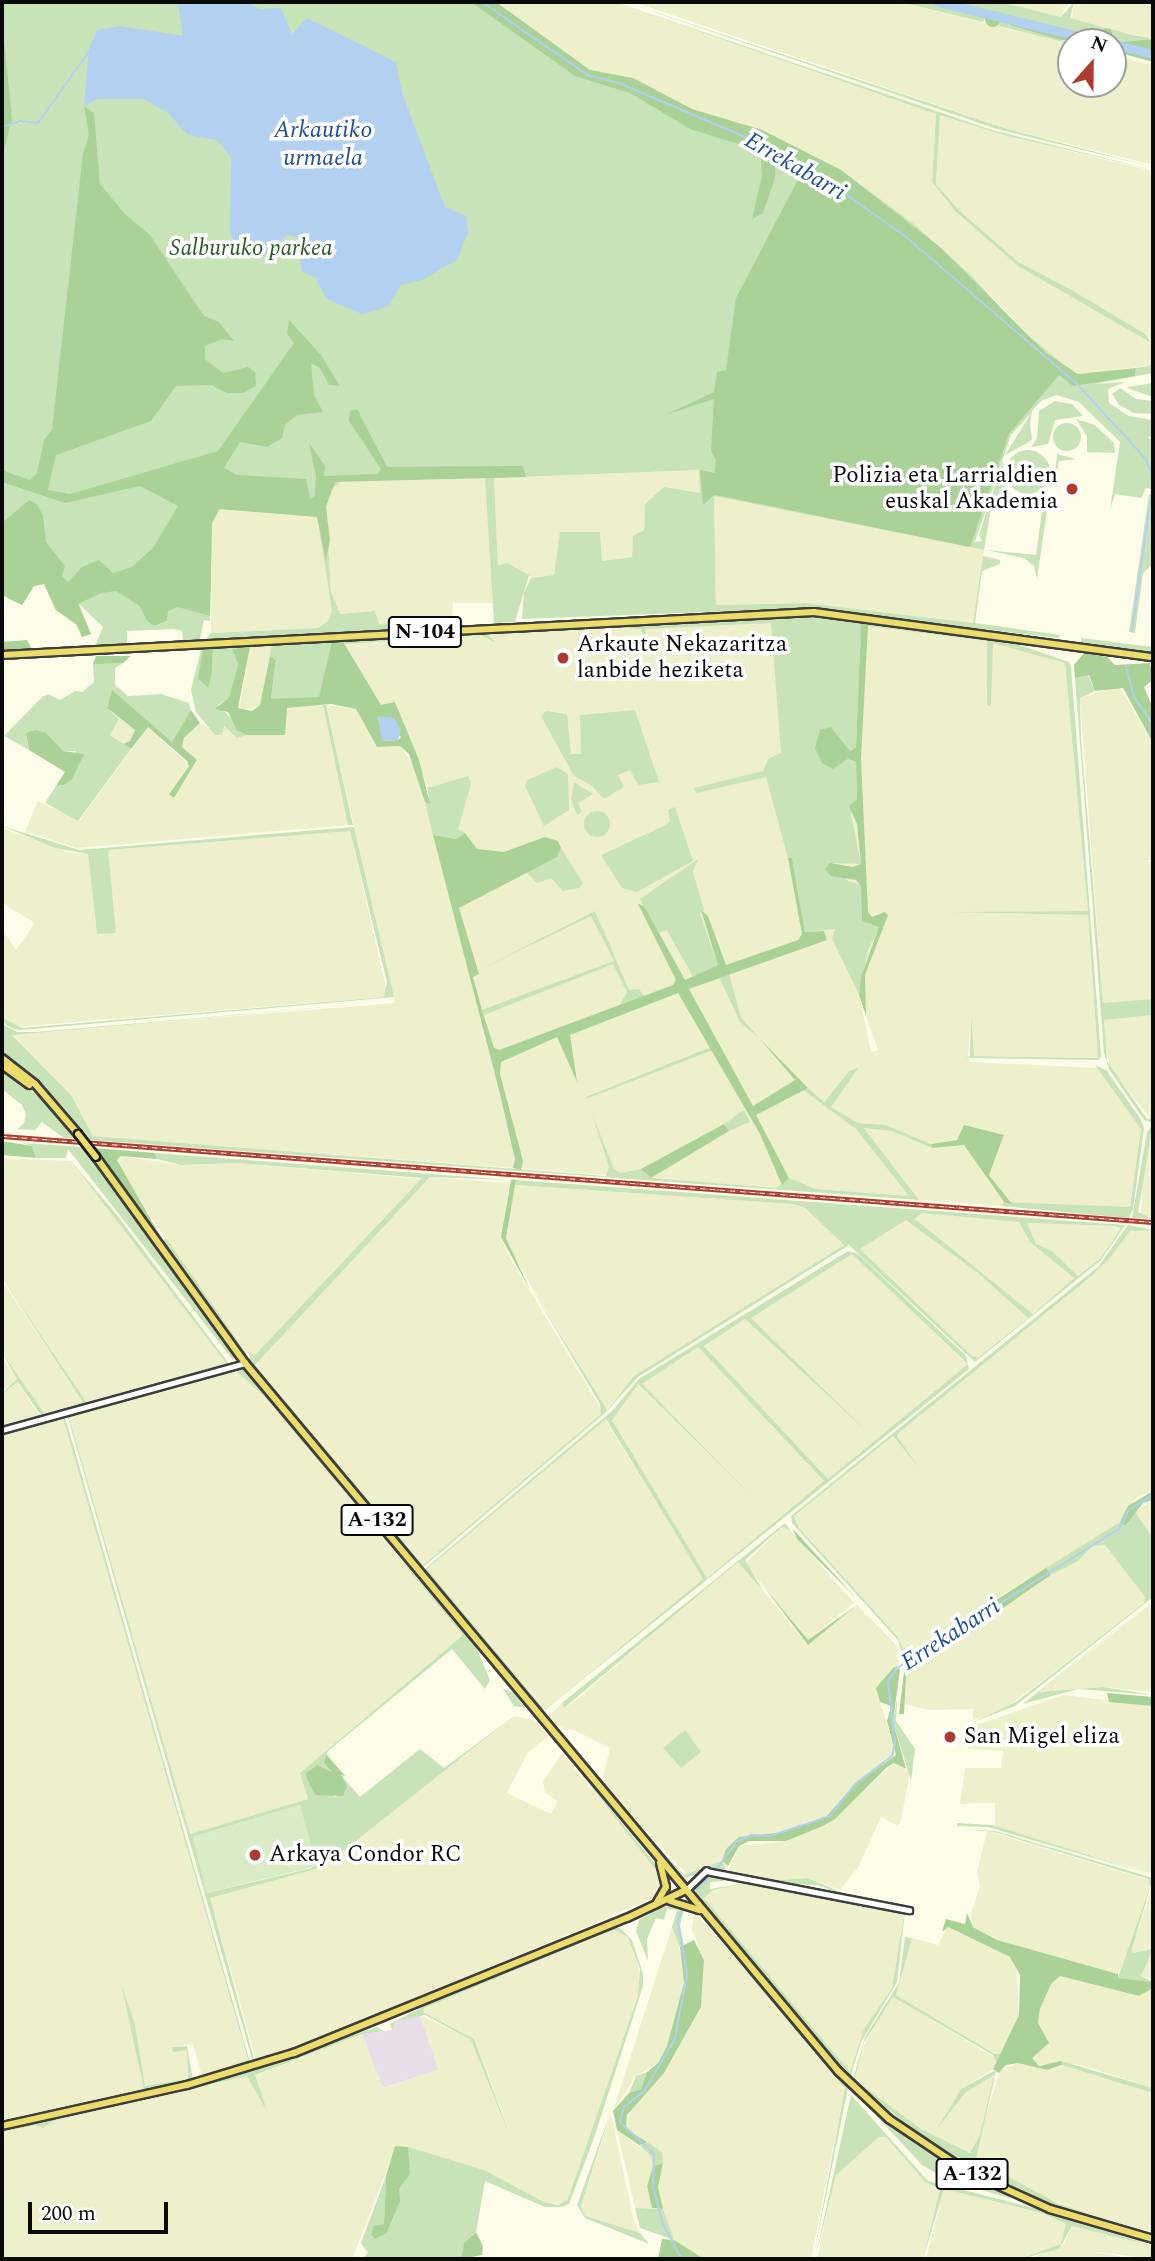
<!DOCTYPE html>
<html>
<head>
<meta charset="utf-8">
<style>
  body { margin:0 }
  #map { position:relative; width:1155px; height:2261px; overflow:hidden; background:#fdfce9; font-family:Spectral,serif }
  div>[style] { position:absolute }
  .industrial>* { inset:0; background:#e8dee8 }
  .farmland>* { inset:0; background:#eef0cc }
  .green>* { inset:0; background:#c8e3b7 }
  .round { border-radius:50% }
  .forest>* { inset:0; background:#aad297 }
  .pitch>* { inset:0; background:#daebc7 }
  .water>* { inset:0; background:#b2d0ef }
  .stream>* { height:2px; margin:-1px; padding:0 1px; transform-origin:1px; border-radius:1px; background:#b2d0ef }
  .river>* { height:9px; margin:-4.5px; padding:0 4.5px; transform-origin:4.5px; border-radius:4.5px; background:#b2d0ef }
  .roads { filter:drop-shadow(2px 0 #3d3d3d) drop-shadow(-2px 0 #3d3d3d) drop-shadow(0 2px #3d3d3d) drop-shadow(0 -2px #3d3d3d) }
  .minor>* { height:4.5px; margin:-2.25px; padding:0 2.25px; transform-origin:2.25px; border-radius:2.25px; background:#fff }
  .major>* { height:6px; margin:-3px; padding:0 3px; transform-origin:3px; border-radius:3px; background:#ecdd6a }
  .rail>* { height:4.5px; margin-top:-2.25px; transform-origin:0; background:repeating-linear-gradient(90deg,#fff 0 5px,#ac3b30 0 10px); box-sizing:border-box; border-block:2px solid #ac3b30 }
  .bridges { filter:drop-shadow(2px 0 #1b1b1b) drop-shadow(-2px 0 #1b1b1b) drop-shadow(0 2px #1b1b1b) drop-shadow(0 -2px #1b1b1b) }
  .major-bridge>* { height:6px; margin:-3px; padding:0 3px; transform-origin:3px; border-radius:3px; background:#ecdd6a }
  .dots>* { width:19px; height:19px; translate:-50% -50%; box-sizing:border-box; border:4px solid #fff; border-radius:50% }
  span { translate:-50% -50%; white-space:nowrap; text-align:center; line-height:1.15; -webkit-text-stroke:7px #fff; paint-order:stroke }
  .shield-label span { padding:2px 5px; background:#fff; border:2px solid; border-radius:5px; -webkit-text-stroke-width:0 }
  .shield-label { font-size:21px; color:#0a0a0a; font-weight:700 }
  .park-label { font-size:23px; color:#265a21; font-style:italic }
  .poi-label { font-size:23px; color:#0a0a0a }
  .right { translate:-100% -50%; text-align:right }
  .left { translate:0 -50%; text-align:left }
  .water-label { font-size:24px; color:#20508f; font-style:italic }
  .frame { position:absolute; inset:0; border:4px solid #0a0a0a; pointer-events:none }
  .north { position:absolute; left:1057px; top:28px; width:70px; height:70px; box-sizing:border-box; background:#fff; border:2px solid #9d9d9d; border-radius:50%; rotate:21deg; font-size:19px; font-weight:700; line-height:28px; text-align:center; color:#0a0a0a }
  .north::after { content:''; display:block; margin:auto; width:24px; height:32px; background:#ac3b30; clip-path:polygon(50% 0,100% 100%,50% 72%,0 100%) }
  .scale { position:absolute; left:28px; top:2202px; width:140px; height:32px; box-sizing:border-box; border:4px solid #0a0a0a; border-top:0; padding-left:9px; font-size:21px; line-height:24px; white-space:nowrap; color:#0a0a0a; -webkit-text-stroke:5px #fff; paint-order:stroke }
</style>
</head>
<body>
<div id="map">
  <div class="industrial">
    <i style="clip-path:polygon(420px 2015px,439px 2070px,382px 2088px,362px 2034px,392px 2030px,395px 2021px)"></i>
  </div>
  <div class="farmland">
    <i style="clip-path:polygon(496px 2px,615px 2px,936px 114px,932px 182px,955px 211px,1018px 266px,1153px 344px,1153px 365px,1087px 374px,1070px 370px,1046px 353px,974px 278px,916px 227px,841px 170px,762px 130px,692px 109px,633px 78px,590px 70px)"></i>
    <i style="clip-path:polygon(634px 2px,900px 2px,1071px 44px,1071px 84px,1113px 84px,1113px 55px,1153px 65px,1153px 165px,1004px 128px)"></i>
    <i style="clip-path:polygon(1001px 2px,1069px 2px,1061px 17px)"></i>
    <i style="clip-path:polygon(1074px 2px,1153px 2px,1153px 39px,1072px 20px)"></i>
    <i style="clip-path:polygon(940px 114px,1007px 136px,1153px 171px,1153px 340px,1018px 262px,959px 210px,936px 184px)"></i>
    <i style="clip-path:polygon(700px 470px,700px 494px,660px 494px,645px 504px,644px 530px,633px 536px,632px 557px,602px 561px,557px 553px,554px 575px,531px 578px,507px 564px,498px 567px,494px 478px)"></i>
    <i style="clip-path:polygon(485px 478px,494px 603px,453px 603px,452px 619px,442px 623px,379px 624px,375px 611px,340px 614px,331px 591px,326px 507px,335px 482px)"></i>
    <i style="clip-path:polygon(714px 495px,984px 550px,974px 623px,807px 603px,716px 605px)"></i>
    <i style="clip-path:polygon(219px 509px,317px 517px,332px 611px,328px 621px,318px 628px,211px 633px,212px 523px)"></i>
    <i style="clip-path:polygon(evenodd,767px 622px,881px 626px,987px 641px,987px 705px,991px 706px,992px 642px,1065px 663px,1088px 911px,943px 912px,1088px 915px,1098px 1058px,973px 1056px,971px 1014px,968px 1058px,971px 1062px,1100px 1068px,1141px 1129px,1130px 1208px,1012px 1204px,989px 1175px,1004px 1136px,964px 1125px,957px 1140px,931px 1144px,886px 1125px,858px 1123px,830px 1107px,857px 1069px,849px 1071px,823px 1102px,808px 1088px,804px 1090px,856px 1129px,910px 1196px,816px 1189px,792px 1182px,776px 1188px,93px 1136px,71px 1095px,12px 1034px,395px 1003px,326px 705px,356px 709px,377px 747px,400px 746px,416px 769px,425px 801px,430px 795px,395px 702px,381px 706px,342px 640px,767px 622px,846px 965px,860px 985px,864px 984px,866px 1016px,878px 1050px,871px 1052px,859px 995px,846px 965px)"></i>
    <i style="clip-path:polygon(272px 646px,260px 706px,239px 711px,250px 647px)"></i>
    <i style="clip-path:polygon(1119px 686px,1153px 743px,1153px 859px,1143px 862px,1153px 861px,1153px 999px,1103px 1004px,1080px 698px)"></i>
    <i style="clip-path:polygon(323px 705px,348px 825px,76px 848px,25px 831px,38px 801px,79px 821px,148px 727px,189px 765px,169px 793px,174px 798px,197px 761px,182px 746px,184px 738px,200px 723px,208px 728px,229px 727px,238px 735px,284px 735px,286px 708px)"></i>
    <i style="clip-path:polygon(119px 719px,135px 729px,130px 741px,123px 744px,110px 735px)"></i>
    <i style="clip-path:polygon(2px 828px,68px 852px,88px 854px,97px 934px,108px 850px,350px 831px,387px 992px,384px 997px,14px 1027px,2px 1018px,2px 929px,16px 950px,35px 923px,2px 903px)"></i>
    <i style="clip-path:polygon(1153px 1015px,1153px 1118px,1151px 1119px,1110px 1068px,1103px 1034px,1104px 1020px)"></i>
    <i style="clip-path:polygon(1153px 1127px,1153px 1216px,1141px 1216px,1142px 1184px)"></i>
    <i style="clip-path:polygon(864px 1128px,892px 1131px,932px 1148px,964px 1145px,1004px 1202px,1001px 1206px,919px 1200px)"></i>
    <i style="clip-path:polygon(121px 1156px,181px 1165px,238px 1163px,422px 1179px,255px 1355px,246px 1353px,192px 1281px,119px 1167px)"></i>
    <i style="clip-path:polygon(2px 1158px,71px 1161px,226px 1360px,224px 1366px,87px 1403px,2px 1278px)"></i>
    <i style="clip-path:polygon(430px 1177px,510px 1183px,501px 1237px,509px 1256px,601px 1409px,601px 1414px,423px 1565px,254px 1365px)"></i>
    <i style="clip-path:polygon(515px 1185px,793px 1204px,805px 1208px,844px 1245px,634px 1376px,606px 1410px,512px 1254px,506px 1238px)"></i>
    <i style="clip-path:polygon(921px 1213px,1019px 1222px,1030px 1242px,1074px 1278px,1033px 1314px,915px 1219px)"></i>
    <i style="clip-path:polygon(906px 1219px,978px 1273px,1028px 1318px,977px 1359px,972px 1356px,860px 1249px)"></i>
    <i style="clip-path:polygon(1027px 1223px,1114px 1226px,1121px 1228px,1101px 1258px,1078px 1276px,1052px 1251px,1036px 1244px)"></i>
    <i style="clip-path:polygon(1140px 1229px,1153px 1230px,1153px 1491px,1137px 1497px,1115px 1528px,1005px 1593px,909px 1660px,897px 1636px,799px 1528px,794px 1516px,893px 1436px,921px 1469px,897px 1436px,900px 1432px,1088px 1279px,1130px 1231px)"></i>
    <i style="clip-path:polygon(852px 1253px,968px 1364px,828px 1479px,704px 1346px,745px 1319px,873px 1437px,751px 1318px)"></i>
    <i style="clip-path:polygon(2px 1281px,84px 1402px,80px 1405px,45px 1414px,2px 1353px)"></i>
    <i style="clip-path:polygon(698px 1347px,824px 1481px,707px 1578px,612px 1420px,637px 1384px,757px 1500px,642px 1384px)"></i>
    <i style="clip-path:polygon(2px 1357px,17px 1379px,2px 1391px)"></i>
    <i style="clip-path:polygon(236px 1371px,264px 1396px,464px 1634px,300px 1773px,308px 1799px,193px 1834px,186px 1828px,69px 1418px)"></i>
    <i style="clip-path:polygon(17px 1382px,40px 1416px,4px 1426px,2px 1393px)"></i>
    <i style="clip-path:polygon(63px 1417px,248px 2061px,202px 2076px,193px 2044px,173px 2047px,174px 2051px,187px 2049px,188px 2079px,148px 2088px,143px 2076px,144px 2089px,2px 2120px,2px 1433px)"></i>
    <i style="clip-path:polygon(605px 1419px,703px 1579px,546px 1710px,427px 1569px)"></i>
    <i style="clip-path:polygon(1153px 1500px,1153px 1538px,1135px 1512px)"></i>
    <i style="clip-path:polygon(782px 1527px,792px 1532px,854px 1603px,808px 1640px,745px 1564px)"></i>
    <i style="clip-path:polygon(1098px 1543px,1105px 1545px,1145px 1597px,1144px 1603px,1005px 1709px,973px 1720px,973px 1709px,930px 1710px,903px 1704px,906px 1676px,920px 1660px,939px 1652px)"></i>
    <i style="clip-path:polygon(738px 1561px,807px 1644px,857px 1605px,897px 1646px,899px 1665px,876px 1688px,896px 1754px,854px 1785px,826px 1817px,784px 1832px,739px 1837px,718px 1866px,689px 1876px,630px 1815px,633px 1809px,626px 1812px,602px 1782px,610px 1748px,574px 1730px,554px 1726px,547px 1717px,562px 1703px,565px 1708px,583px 1694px)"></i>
    <i style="clip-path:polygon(1153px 1602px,1153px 1692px,1103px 1687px,1039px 1692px)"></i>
    <i style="clip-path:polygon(1064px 1695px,1153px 1706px,1153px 1874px,995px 1827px,995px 1803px,960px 1804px,965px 1768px,1001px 1768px,1003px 1751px,968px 1749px,971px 1727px)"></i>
    <i style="clip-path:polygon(514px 1716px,534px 1720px,549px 1736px,528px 1752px,507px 1793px,551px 1814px,558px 1801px,545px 1793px,543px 1782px,562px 1753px,656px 1867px,661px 1884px,656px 1897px,320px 2039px,256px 2060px,210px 1898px,323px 1867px)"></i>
    <i style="clip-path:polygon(894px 1763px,910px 1772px,901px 1820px,898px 1826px,881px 1817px,859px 1866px,840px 1890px,808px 1878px,767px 1881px,727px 1873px,739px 1846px,786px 1841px,823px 1826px)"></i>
    <i style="clip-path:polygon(987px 1831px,1148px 1880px,1150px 1886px,1128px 1956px,1118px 1974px,997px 1940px,972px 1926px,971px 1913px,980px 1886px,977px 1872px)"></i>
    <i style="clip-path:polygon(742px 1884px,904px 1915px,892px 1988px,864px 2029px,850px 2072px,704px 1898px,713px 1890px)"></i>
    <i style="clip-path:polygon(1153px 1884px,1153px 1949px,1132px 1953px,1132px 1949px)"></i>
    <i style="clip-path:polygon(694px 1911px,845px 2088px,811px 2259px,704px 2259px,690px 2252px,674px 2240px,664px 2220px,658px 2187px,663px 2163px,647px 2142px,626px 2129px,631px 2107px,664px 2073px,701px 2008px,704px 1960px,692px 1930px)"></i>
    <i style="clip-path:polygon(672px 1927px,678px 1936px,684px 1983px,674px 2031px,658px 2063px,636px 2076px,613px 2111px)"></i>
    <i style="clip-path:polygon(947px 1927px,1010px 1957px,1016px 1965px,1019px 2015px,1002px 2054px,995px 2054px,896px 1995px,908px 1942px,912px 1938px,938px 1945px)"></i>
    <i style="clip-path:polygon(614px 1930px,628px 1937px,636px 1956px,641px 1981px,638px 1996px,594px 2133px,568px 2199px,562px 2204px,544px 2202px,484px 2170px,396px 2146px,352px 2259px,2px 2259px,2px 2132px,247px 2076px,268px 2112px,254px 2076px,362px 2034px,383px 2088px,439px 2070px,420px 2015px,472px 2040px,511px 2135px,474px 2039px,423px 2012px,424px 2008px)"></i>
    <i style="clip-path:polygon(1153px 1951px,1153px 1979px,1141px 1976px,1148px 1952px)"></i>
    <i style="clip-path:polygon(1060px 1976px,1139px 1996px,1153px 1988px,1153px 2088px,1078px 2064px,1035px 2064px,1032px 2057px,1048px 2043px,1038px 2023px,1040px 2009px,1051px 1984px)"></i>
    <i style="clip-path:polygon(893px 1997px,997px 2059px,993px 2069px,961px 2089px,938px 2126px,965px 2093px,991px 2074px,995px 2080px,982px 2128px,1000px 2071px,1018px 2063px,1047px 2070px,1067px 2065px,1153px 2093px,1153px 2232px,1082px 2213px,1006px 2179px,976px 2159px,980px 2135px,974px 2150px,967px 2153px,921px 2129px,871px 2094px,855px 2078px,857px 2062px,870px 2031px)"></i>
    <i style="clip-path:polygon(611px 2114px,634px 2222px,640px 2233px,585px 2216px,581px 2206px)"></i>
    <i style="clip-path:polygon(617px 2130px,651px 2156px,653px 2166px,647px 2186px,652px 2208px,635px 2208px)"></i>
    <i style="clip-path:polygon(879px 2137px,886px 2137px,925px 2182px,940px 2189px,923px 2259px,817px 2259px,835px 2175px)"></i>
    <i style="clip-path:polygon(944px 2189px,1042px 2213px,1066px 2224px,1066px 2235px,1062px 2244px,1020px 2259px,926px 2259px)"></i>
    <i style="clip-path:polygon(1072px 2226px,1153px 2246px,1153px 2259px,1090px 2251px,1135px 2259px,1029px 2259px,1064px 2245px)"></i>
  </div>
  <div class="green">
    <i style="clip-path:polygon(2px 2px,496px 2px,590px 70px,633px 78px,692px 109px,762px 130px,841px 170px,915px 225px,974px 278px,1019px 328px,1061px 362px,1061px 375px,1135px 376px,1136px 368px,1153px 365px,1153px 373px,1094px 384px,1125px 382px,1108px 389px,1109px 403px,1129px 416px,1153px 420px,1153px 437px,1147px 437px,1153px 440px,1153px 489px,1146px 488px,1141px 498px,1115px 494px,1110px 510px,1120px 442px,1079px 402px,1056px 395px,1041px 401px,1032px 411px,1032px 412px,1030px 424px,1032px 439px,1029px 442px,1005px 455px,1032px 412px,1011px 435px,975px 542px,982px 541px,979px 535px,1003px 461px,1006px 492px,1029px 498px,1028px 502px,993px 497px,984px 550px,714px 496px,716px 605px,807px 603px,973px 623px,983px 556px,1000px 560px,1000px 564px,982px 571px,975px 623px,1060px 635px,1058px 638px,807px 608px,522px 619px,524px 592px,531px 578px,554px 575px,560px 532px,600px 532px,602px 561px,632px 557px,633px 536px,644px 530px,645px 504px,664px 487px,700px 493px,699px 470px,494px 478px,498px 566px,507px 563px,529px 575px,515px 622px,494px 623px,485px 478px,343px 480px,328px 492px,326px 507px,331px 591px,340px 614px,375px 611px,379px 624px,452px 619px,452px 626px,206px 639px,211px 633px,318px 628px,328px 621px,332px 611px,317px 517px,220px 509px,212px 523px,210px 621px,204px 620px,200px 639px,183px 641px,182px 631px,174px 629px,127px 631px,127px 643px,95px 646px,103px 627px,79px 604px,91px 634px,82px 637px,77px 625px,56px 610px,44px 584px,34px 586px,22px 605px,2px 595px)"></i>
    <i style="clip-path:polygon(615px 2px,992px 130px,1153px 170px,1007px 136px,940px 115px,936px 184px,959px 210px,1018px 262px,1070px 289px,1145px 334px,1153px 344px,1018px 266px,955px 211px,932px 182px,936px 114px)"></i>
    <i style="clip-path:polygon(625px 2px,1004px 128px,1153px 167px,997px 129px)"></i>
    <i style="clip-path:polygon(900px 2px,1001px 2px,1061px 17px,1074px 2px,1070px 18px,1105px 28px,1091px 39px,1011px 20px,1071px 44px,999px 26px,1002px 15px,986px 16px,983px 22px)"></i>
    <i style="clip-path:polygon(1111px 29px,1133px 35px,1150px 38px,1145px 42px,1115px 43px)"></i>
    <i style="clip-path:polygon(1153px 383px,1153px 397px,1127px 388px,1128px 387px)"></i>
    <i style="clip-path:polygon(1120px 388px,1136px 399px,1153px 401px,1153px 414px,1134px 413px,1119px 405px,1112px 394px)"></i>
    <i style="clip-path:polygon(1055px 401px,1072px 404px,1083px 416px,1055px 420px,1048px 444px,1031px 447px,1037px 438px,1039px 411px)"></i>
    <i style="clip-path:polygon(1076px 419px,1095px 425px,1114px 443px,1115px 453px,1087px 452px,1087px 436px)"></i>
    <i class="round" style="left:1053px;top:423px;width:28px;height:28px"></i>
    <i class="round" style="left:1006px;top:450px;width:44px;height:44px"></i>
    <i style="clip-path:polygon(1057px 454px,1076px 459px,1059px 461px,1054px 492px)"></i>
    <i style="clip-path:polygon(1149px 494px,1153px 495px,1153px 564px,1143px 573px,1135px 633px,1129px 632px)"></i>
    <i style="clip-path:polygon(1037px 498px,1048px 504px,1037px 579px,1034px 566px,1024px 558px,986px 550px,1036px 555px,1043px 504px)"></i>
    <i style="clip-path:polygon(784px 617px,832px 617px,1019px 645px,1069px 662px,1071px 667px,1101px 1056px,1099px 1060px,966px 1058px,970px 1056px,971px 1013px,974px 1056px,1098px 1058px,1088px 915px,942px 912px,1088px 911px,1065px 663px,993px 643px,991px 707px,987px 705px,987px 641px,861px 625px,856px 748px,850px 751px,831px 727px,833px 769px,848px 759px,856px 762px,857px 799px,851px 814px,861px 864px,831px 863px,848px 881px,861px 885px,862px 921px,880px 926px,868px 950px,859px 995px,832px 938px,835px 929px,805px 932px,792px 858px,788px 858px,766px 777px,696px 793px,694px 788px,763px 771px,768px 759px,781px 753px,771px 623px,645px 629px,650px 652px,641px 629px,605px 626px)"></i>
    <i style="clip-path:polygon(484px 632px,497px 643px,480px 635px,344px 644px,342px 640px)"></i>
    <i style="clip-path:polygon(1081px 638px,1153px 647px,1153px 652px,1081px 642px)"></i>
    <i style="clip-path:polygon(332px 641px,320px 697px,282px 701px,271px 699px,276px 660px,270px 656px,271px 646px,232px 649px,238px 664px,229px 697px,218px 705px,247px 735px,237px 738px,224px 726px,222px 735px,215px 735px,196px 712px,191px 690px,201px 649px,207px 648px,201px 664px,212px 673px,213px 647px)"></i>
    <i style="clip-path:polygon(109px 661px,123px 663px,115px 668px,115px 685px,128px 696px,161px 694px,189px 703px,191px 710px,172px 742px,112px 691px,107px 708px,119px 719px,110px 735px,131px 749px,78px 821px,45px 803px,56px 786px,64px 785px,76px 751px,63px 751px,35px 730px,26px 734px,29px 750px,4px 736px,42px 697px,48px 694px,60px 700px,75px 691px,82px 692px,94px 682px,93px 664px)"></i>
    <i style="clip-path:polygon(1088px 675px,1095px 691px,1080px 698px,1081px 739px,1103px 1003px,1153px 999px,1153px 1015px,1104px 1020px,1107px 1061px,1147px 1119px,1153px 1118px,1151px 1122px,1144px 1120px,1109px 1069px,1104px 1053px,1075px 678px)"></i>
    <i style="clip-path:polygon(323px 705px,326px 705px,353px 825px,348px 825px)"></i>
    <i style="clip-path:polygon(635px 710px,659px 782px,638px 785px,630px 770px,618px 775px,624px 787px,604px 799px,591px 785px,574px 776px,541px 716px,546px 711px,567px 714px,571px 754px,581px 754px,580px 715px)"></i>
    <i style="clip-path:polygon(557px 767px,568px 774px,569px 810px,544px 826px,525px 786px,527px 780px)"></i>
    <i style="clip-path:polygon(468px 776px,471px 784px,458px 829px,465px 833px,456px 839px,433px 835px,425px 802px,429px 804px,428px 788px)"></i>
    <i style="clip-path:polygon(574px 782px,593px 794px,578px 803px,582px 812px,577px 815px,571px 799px)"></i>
    <i style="clip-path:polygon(675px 807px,693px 861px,637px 892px,622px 888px,601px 855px,666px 825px,670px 821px,668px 810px)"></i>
    <i class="round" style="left:584px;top:811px;width:26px;height:26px"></i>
    <i style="clip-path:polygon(2px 826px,79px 850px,354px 827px,394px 997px,21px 1030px,14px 1029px,6px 1025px,2px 1018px,22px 1028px,384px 997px,387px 982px,350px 831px,108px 850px,116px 933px,97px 934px,88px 854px,55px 848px)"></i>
    <i style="clip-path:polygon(561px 848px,583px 883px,579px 888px,563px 891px,551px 878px,537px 883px,526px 872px,556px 857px)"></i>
    <i style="clip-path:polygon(698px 859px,693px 872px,704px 910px,700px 914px,718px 965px,693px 977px,667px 930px,658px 933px,640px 899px)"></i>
    <i style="clip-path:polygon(595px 911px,629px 990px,639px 989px,644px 996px,620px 1005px,627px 992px,613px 964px,484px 1015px,482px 1010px,614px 961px,591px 916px,477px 971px)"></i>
    <i style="clip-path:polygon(729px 974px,741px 1017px,759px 1038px,740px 1022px,719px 977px)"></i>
    <i style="clip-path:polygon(395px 1001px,12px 1035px,71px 1095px,93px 1136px,606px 1176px,609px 1167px,592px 1114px,614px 1169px,621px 1173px,641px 1169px,651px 1178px,776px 1188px,789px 1178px,816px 1189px,909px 1196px,856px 1129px,803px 1090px,808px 1088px,824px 1102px,849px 1071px,859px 1067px,831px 1107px,858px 1123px,886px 1125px,931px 1144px,932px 1148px,892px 1131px,864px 1128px,919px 1200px,64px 1138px,42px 1122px,35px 1130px,17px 1129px,24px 1123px,26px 1114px,22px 1105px,2px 1089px,2px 1067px,46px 1103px,74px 1135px,84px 1135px,44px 1089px,2px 1055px,2px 1024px,17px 1032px,36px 1032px)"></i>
    <i style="clip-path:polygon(711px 1047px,713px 1050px,586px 1099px,586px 1097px)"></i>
    <i style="clip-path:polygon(1095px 1065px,1106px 1070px,1140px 1118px,1144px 1128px,1133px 1209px,1129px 1218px,1001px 1206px,1004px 1202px,1130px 1207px,1141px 1129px)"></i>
    <i style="clip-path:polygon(744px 1110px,750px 1122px,729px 1131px,724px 1124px)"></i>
    <i style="clip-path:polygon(1153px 1124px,1138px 1212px,1153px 1219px,1132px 1218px,1147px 1132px)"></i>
    <i style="clip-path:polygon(22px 1143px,83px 1147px,234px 1357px,233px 1360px,68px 1149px,66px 1158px,36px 1158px,32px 1146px)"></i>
    <i style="clip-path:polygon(evenodd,155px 1153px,511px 1180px,430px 1177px,255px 1365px,423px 1565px,601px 1414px,600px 1404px,530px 1286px,607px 1410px,634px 1376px,844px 1245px,805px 1208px,793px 1204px,515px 1185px,516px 1180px,1125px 1225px,1101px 1260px,975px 1362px,849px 1245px,638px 1377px,605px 1413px,422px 1568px,251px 1365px,249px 1353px,255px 1355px,422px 1178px,238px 1163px,181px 1165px,157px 1159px,155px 1153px,921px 1213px,1019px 1222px,1030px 1242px,1074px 1278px,1033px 1314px,915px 1219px,921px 1213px,155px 1153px,906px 1220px,978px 1273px,1028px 1318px,978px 1358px,972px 1356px,860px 1249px,906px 1220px,155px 1153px,1027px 1223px,1114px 1226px,1121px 1228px,1101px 1258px,1078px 1276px,1052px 1251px,1036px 1244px,1027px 1223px)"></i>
    <i style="clip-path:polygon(71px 1161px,117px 1215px,229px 1364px,228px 1366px,2px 1428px,40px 1414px,18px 1382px,2px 1393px,17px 1379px,2px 1353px,45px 1414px,83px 1402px,2px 1278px,87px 1403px,226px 1363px)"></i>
    <i style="clip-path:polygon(1128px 1225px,1153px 1230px,1130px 1231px,1109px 1259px,1088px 1279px,900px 1432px,897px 1436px,921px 1470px,893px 1436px,794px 1516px,799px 1528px,897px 1636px,909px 1660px,905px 1664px,898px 1640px,792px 1523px,791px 1516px,1099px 1266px)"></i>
    <i style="clip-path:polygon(166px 1238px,246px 1353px,246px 1358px,160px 1242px)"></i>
    <i style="clip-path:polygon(evenodd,848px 1251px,858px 1254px,966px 1356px,969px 1369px,542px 1712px,425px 1569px,612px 1411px,639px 1379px,848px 1251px,852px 1254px,968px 1364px,828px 1479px,704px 1346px,745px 1319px,874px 1438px,751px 1318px,852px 1254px,848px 1251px,698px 1347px,824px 1481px,707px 1578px,612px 1420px,638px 1384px,758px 1502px,642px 1384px,698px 1347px,848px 1251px,606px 1419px,703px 1579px,545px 1710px,427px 1569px,606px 1419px)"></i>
    <i style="clip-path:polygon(evenodd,244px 1369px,371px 1524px,264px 1396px,236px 1371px,69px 1418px,190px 1834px,308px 1799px,300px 1773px,463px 1635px,381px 1537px,475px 1645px,490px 1680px,485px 1689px,452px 1649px,328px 1751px,324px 1763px,332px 1772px,318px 1765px,325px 1793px,336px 1797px,343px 1781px,340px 1774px,360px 1797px,420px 1749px,444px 1768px,510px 1719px,323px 1867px,210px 1898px,254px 2059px,320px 2039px,651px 1902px,660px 1891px,660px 1875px,564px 1752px,661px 1871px,664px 1885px,651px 1905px,293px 2050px,253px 2062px,68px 1418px,69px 1414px,226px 1372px,244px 1369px,300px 1805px,312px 1868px,207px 1893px,193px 1837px,300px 1805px)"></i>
    <i style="clip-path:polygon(60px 1416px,64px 1417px,67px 1424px,250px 2062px,249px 2064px,201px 2079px,192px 2044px,200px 2076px,248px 2060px,63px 1418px,2px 1433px)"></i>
    <i style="clip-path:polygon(1135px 1512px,1153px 1538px,1153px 1597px,1015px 1706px,973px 1722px,1016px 1702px,1144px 1603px,1145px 1597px,1105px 1545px,1092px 1546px,1078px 1561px,1051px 1575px,1046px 1568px,1120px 1522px,1125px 1526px)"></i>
    <i style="clip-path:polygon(785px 1523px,791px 1531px,782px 1527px,745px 1560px,763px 1591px,738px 1562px,564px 1708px,562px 1703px)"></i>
    <i style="clip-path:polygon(1153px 1600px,1039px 1692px,1103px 1687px,1153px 1695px,1078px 1689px,1023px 1704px)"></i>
    <i style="clip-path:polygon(503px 1689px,513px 1692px,525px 1708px,514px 1706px)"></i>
    <i style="clip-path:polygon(897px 1699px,896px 1721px,915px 1749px,911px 1781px,893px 1722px)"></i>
    <i style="clip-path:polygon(685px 1730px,701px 1752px,681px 1768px,663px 1748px)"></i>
    <i style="clip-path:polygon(632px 1807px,630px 1815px,684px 1875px,722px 1861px,728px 1873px,767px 1881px,808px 1878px,857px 1899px,817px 1885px,759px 1882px,710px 1870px,685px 1878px,626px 1812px)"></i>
    <i style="clip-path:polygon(957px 1823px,992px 1825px,1153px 1875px,988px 1827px,957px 1826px)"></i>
    <i style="clip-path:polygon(963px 1829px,995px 1831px,1153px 1878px,1132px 1949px,1133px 1953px,1153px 1949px,1141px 1976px,1153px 1982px,1118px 1978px,1150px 1887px,1148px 1879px,994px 1832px)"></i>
    <i style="clip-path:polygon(evenodd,703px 1873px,732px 1880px,710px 1882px,710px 1889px,746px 1883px,905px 1911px,897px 1982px,861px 2042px,850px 2078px,696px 1892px,694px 1883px,703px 1873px,742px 1884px,904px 1915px,892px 1988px,864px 2029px,850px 2072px,704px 1898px,713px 1890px,742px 1884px)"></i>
    <i style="clip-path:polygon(685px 1906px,680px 1926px,684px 1945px,680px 1947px,672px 1927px,677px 1910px,667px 1909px,664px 1920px,656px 1918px,647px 1939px,648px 1961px,636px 1931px,639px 1920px,662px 1907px)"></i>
    <i style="clip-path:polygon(694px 1911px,848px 2088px,813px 2259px,845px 2088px)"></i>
    <i style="clip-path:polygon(611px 1928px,620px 1928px,632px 1940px,643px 1974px,643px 1986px,594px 2138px,569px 2204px,561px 2207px,545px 2207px,485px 2181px,476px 2232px,464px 2243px,461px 2259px,362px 2259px,368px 2253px,361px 2243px,386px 2176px,384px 2224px,376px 2238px,387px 2233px,394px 2217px,399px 2189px,410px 2169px,405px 2161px,408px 2147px,484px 2170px,544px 2202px,558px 2205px,568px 2199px,638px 1996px,640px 1969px,628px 1937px,614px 1930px,601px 1935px,424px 2008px,423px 2012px,474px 2039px,510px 2136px,471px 2040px,425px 2015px,396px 2021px,392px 2030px,390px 2024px,436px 2000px)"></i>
    <i style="clip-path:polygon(905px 1937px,912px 1938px,896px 1995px,995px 2054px,1002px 2054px,1000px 2060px,998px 2065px,993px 2055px,893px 1997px,864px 2042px,855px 2078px,859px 2083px,921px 2129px,970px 2153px,980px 2135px,994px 2075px,965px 2093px,936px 2130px,961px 2089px,996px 2070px,976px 2159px,1059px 2204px,1153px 2235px,1061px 2208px,985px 2176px,921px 2137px,853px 2080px,865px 2037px,899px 1983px)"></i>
    <i style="clip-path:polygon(121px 1983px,135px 2025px,145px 2086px,188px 2079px,187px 2050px,173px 2052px,172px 2047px,187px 2046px,193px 2080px,2px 2122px,144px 2089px)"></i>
    <i style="clip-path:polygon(377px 2027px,384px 2031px,362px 2034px,255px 2075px,268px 2113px,247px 2076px,65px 2118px,236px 2076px)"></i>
    <i style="clip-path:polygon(1061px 2061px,1153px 2088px,1153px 2093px,1062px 2065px)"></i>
    <i style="clip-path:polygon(647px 2072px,641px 2089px,629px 2093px,636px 2076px)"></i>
    <i style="clip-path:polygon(851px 2095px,928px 2181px,1038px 2209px,1153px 2246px,1072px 2226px,1059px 2249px,1020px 2259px,1061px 2244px,1066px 2224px,1042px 2213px,944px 2189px,923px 2259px,940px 2189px,925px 2182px,886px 2137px,879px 2137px,836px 2175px,815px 2259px)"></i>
    <i style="clip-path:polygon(858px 2096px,918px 2146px,1012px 2199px,948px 2180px,922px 2165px)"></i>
    <i style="clip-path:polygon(610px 2114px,581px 2206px,585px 2216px,640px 2233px,649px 2244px,585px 2218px,577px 2205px)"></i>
    <i style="clip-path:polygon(60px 2117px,43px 2128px,35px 2125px,2px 2132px)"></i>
    <i style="clip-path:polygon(647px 2142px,662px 2152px,663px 2163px,653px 2166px,651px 2156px,639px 2145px)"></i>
    <i style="clip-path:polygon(635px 2208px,663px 2209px,674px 2240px,640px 2228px)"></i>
  </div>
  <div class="forest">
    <i style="clip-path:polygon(471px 2px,496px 2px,590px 70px,633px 78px,692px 109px,762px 130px,841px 170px,941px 248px,1046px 353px,1078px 374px,1136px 368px,1135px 376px,1073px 386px,1059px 375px,1009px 434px,970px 547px,736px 499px,714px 495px,703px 505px,700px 470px,715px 473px,716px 460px,711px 450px,714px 399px,665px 415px,714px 392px,717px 372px,726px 370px,736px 298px,802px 172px,802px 164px,776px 155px,775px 178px,763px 213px,752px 219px,762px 176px,761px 160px,754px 149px,690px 129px,630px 93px,575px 76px)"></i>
    <i class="round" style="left:985px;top:11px;width:16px;height:16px"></i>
    <i style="clip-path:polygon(2px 19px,12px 119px,2px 158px)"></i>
    <i style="clip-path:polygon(1011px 20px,1091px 39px,1105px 28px,1111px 29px,1115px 43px,1153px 39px,1153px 62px,1113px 51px,1113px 42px,1061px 40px,1010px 25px)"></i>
    <i style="clip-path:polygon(84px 106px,94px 113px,100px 184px,125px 214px,150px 235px,204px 316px,219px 322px,234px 341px,222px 339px,205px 346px,205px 359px,223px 373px,248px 367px,255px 372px,256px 386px,243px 393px,227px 393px,211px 385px,176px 386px,151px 421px,56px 455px,48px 490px,70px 494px,218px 451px,294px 343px,287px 334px,289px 320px,321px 355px,340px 386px,329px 385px,320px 368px,311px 363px,314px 395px,323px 412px,297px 415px,285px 425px,282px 438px,267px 447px,240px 442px,224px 468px,237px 475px,306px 479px,310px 499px,315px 496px,316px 476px,309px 443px,325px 466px,324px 476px,378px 474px,381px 469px,349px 421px,350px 411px,357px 409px,387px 467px,523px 466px,526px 477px,335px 482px,326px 507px,330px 540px,326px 560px,317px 517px,219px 509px,212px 523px,210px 616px,178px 607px,168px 611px,167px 620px,155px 626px,147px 621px,140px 606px,116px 591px,101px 593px,78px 604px,91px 634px,82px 637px,77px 625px,56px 610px,44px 584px,34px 586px,22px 605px,2px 595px,2px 523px,29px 500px,37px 504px,43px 516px,46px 542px,65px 566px,62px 576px,68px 582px,82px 567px,99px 560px,113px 573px,132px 567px,153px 548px,178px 506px,140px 486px,65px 503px,2px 482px,2px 470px,30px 480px,37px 473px,44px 440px,52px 430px,83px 153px,89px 135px)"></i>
    <i style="clip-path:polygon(861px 624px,868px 625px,861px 759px,868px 912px,872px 917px,885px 912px,888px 915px,865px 975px,866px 1016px,859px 995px,861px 977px,879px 927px,862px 921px,861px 886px,856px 880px,831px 876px,825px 869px,830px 863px,853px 867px,861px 864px,857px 824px,849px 806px,857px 799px,856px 762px,848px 759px,833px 769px,822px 763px,815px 748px,820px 730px,831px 727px,850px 751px,856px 747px)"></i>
    <i style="clip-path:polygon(27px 640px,32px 649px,2px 651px,2px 642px)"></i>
    <i style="clip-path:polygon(evenodd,342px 640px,381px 705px,395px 702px,419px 760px,430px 804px,425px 802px,409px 754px,400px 746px,377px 747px,356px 709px,331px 704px,287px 708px,285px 735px,247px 735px,237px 730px,228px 712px,215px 709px,229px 697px,238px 664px,232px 649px,250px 647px,238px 708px,252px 711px,260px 705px,270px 656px,276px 660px,271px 699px,319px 697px,332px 641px,342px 640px,378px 717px,401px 737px,398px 740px,383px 741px,378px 717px)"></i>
    <i style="clip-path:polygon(213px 647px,212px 673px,208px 688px,198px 678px,203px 651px)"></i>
    <i style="clip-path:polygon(1084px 653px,1107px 657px,1115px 665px,1150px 663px,1153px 680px,1144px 687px,1153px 708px,1153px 743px,1123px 688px,1095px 691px,1089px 675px,1075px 678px,1074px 665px)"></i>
    <i style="clip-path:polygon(96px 656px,131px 656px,123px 663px,93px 664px)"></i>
    <i style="clip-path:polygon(112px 690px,172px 742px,191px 710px,200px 723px,184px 738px,182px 747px,197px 760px,174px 798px,169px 794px,189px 766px,187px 761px,148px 727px,131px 749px,123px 744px,130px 741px,135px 730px,107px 708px)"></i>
    <i style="clip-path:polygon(35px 730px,46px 733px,63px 751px,84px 754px,72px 779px,64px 785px,56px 786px,65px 772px,29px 750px,26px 733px)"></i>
    <i style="clip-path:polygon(465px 833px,477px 849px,504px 852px,545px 837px,558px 841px,561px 848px,557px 857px,459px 908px,479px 974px,473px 977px,482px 1010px,494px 1048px,499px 1050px,673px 985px,676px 980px,638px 904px,644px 906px,685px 980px,718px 965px,701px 910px,708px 916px,726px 965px,798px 940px,802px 934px,788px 858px,792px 858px,805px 932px,824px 931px,827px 940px,689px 989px,753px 1106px,795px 1080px,759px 1038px,808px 1088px,756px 1115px,789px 1178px,782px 1185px,760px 1134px,678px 993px,570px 1035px,577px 1082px,557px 1037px,501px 1062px,500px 1074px,523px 1161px,521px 1170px,513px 1168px,515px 1159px,499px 1090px,433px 835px,456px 839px)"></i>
    <i style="clip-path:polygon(724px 1124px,729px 1131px,651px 1178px,641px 1169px)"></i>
    <i style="clip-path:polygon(964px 1125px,1004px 1135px,989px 1175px,1012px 1204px,1004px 1202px,964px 1145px,932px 1148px,931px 1144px,957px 1140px)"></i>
    <i style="clip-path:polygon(2px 1141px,32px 1146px,36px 1158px,2px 1155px)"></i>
    <i style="clip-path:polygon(94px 1148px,155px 1153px,157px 1159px,121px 1156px,117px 1160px,163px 1241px)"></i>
    <i style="clip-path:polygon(511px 1180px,516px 1180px,506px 1238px,530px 1290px,501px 1237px)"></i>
    <i style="clip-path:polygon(1153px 1491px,1153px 1500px,1143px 1503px,1125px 1526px,1120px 1522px,1128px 1506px)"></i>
    <i style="clip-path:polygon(792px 1527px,792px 1528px,856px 1598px,797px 1539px)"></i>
    <i style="clip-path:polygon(1046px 1568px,1051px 1575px,939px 1652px,920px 1660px,906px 1676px,904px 1714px,899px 1714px,905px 1664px,918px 1650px)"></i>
    <i style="clip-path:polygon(764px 1587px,808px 1640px,857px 1605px,808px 1645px)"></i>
    <i style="clip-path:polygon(894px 1667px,900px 1669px,893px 1722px,906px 1769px,894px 1763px,887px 1767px,835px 1819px,823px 1826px,786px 1841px,749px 1841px,739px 1846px,728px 1866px,722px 1861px,726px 1849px,739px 1837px,784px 1832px,826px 1817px,854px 1785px,896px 1755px,887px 1721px,891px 1706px,880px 1702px,876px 1688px)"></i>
    <i style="clip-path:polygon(1107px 1693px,1153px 1697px,1153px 1706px,1109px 1702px)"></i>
    <i style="clip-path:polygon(326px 1754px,345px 1776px,341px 1775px,347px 1786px,343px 1796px,315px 1795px,307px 1779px,306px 1773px,318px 1765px,332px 1772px,324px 1763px)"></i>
    <i style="clip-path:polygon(967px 1913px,973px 1927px,997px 1940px,1118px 1974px,1118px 1978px,1153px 1982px,1153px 1988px,1139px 1996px,1060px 1976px,1051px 1984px,1040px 2009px,1038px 2023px,1049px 2043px,1032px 2058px,1039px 2066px,1061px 2061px,1062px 2065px,1047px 2070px,1018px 2063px,1006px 2065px,999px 2073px,993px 2069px,1019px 2015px,1020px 1975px,1010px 1957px,948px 1927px,942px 1932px,946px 1919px,965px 1924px)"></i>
    <i style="clip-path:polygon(694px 1940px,704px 1960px,701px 2007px,664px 2073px,627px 2115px,626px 2129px,647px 2142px,639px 2145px,617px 2130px,613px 2111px,629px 2093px,641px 2089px,647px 2072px,658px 2063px,667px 2046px,684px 1983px,680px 1947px)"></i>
    <i style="clip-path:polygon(395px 2146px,408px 2147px,410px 2174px,399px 2189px,400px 2201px,387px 2233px,375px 2239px,371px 2234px,374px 2226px,384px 2224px,386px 2176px)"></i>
    <i style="clip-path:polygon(663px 2163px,658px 2187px,663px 2209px,652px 2208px,647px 2186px,653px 2166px)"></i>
    <i style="clip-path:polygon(476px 2232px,483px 2246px,482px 2255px,461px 2259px,464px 2243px)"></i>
    <i style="clip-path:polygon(662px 2239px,674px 2240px,704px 2259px,658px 2259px)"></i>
  </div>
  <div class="pitch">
    <i style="clip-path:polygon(300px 1805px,317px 1866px,206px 1893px,193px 1837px)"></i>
  </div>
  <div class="water">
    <i style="clip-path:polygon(184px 2px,247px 2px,260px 9px,281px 8px,292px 34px,307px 18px,396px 62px,402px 93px,445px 207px,466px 216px,468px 233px,457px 260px,422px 280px,401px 285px,387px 307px,362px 314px,327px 299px,315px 277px,302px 272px,297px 237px,286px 235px,276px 250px,265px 254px,241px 250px,230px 235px,231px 158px,217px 140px,188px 135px,168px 113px,144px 99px,98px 99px,84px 106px,89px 49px,97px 30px,120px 26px,183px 36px,178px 4px)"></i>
    <i style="clip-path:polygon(378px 716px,394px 718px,401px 729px,398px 740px,382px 741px)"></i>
  </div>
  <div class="stream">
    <i style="left:482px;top:2px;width:129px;rotate:34.6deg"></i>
    <i style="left:588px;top:75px;width:34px;rotate:15deg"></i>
    <i style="left:621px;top:84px;width:125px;rotate:23.1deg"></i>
    <i style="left:736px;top:133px;width:51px;rotate:24.5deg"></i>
    <i style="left:782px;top:154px;width:73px;rotate:32.2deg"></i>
    <i style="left:844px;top:193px;width:75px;rotate:35.2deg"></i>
    <i style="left:905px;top:236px;width:227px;rotate:40.7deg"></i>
    <i style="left:2px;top:127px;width:19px;rotate:-18deg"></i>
    <i style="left:20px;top:121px;width:18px;rotate:6deg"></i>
    <i style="left:38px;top:123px;width:90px;rotate:-54.5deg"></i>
    <i style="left:1079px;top:386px;width:98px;rotate:47.5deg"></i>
    <i style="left:1145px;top:458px;width:20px;rotate:66deg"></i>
    <i style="left:1152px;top:488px;width:12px;rotate:-85deg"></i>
    <i style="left:1132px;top:631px;width:137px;rotate:-82deg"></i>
    <i style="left:1126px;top:666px;width:32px;rotate:76deg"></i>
    <i style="left:1134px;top:697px;width:33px;rotate:55deg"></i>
    <i style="left:717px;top:1869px;width:33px;rotate:-55deg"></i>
    <i style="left:736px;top:1842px;width:17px;rotate:-25deg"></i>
    <i style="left:751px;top:1835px;width:19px;rotate:3deg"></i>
    <i style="left:770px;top:1836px;width:63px;rotate:-18.4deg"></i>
    <i style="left:830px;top:1816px;width:41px;rotate:-52deg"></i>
    <i style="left:855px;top:1784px;width:46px;rotate:-37.1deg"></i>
    <i style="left:892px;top:1756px;width:13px;rotate:-77deg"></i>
    <i style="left:895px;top:1743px;width:62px;rotate:-96.4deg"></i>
    <i style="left:888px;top:1681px;width:16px;rotate:-55deg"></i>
    <i style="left:897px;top:1668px;width:262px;rotate:-32.1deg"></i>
    <i style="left:1119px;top:1529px;width:20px;rotate:-63deg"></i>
    <i style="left:1128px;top:1511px;width:30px;rotate:-33deg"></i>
    <i style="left:697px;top:1889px;width:21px;rotate:-43deg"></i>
    <i style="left:682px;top:1908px;width:15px;rotate:106deg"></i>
    <i style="left:678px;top:1922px;width:53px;rotate:80.2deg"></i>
    <i style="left:687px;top:1974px;width:66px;rotate:100.5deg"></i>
    <i style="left:675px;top:2039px;width:59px;rotate:120.5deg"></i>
    <i style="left:645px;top:2090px;width:27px;rotate:141deg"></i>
    <i style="left:624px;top:2107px;width:16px;rotate:105deg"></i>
    <i style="left:620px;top:2122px;width:47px;rotate:43.3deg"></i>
    <i style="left:654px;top:2154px;width:33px;rotate:92deg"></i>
    <i style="left:653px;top:2187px;width:38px;rotate:75deg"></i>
    <i style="left:663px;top:2224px;width:40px;rotate:62deg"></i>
  </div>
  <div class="river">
    <i style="left:938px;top:2px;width:170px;rotate:13.6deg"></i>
    <i style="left:1113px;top:44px;width:41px;rotate:14deg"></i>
  </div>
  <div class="roads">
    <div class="minor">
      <i style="left:2px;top:1430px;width:252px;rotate:-15.4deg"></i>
      <i style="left:686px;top:1890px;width:28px;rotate:-44deg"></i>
      <i style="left:706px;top:1871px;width:207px;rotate:10.9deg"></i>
    </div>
    <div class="major">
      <i style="left:2px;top:655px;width:813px;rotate:-3.03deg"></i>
      <i style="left:814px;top:612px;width:342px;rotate:7.6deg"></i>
      <i style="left:2px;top:1058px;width:42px;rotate:38.2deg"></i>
      <i style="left:35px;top:1084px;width:66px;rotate:49.3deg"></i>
      <i style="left:2px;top:1065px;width:34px;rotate:36deg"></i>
      <i style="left:96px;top:1157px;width:254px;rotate:54.1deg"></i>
      <i style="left:245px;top:1363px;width:924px;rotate:50.05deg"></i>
      <i style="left:838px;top:2071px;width:70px;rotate:43.3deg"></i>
      <i style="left:889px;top:2119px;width:95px;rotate:33.9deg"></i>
      <i style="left:968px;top:2172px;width:90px;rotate:24.3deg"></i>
      <i style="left:1050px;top:2209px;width:107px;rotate:16.2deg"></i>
      <i style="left:670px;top:1901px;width:31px;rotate:17deg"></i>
      <i style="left:656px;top:1904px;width:20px;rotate:-60deg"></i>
      <i style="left:666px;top:1887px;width:25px;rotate:-104deg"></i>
      <i style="left:2px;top:2126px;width:189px;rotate:-12.5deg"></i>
      <i style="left:187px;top:2085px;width:112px;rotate:-16.7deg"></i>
      <i style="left:294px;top:2053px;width:359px;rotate:-22.1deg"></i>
      <i style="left:627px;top:1918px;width:65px;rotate:-25.4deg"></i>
    </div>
  </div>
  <div class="rail">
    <i style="left:2px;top:1136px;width:1154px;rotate:4.27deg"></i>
  </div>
  <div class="bridges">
    <div class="major-bridge">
      <i style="left:78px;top:1134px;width:29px;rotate:52deg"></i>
    </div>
  </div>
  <div class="dots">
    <i style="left:1072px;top:489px;background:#ac3b30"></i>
    <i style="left:563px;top:658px;background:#ac3b30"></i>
    <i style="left:950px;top:1737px;background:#ac3b30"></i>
    <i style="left:255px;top:1855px;background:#ac3b30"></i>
  </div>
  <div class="shield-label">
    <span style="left:425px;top:632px">N-104</span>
    <span style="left:377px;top:1520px">A-132</span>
    <span style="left:972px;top:2174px">A-132</span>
  </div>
  <div class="park-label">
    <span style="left:251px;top:249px">Salburuko parkea</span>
  </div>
  <div class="poi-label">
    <span class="right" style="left:1058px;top:489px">Polizia eta Larrialdien<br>euskal Akademia</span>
    <span class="left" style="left:577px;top:658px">Arkaute Nekazaritza<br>lanbide heziketa</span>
    <span class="left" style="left:964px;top:1737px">San Migel eliza</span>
    <span class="left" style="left:269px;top:1855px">Arkaya Condor RC</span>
  </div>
  <div class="water-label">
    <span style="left:323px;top:145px">Arkautiko<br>urmaela</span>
    <span style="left:795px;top:167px;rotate:30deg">Errekabarri</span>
    <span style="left:951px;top:1635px;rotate:-33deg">Errekabarri</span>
  </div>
  <div class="frame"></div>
  <div class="north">N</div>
  <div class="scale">200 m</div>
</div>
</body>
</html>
